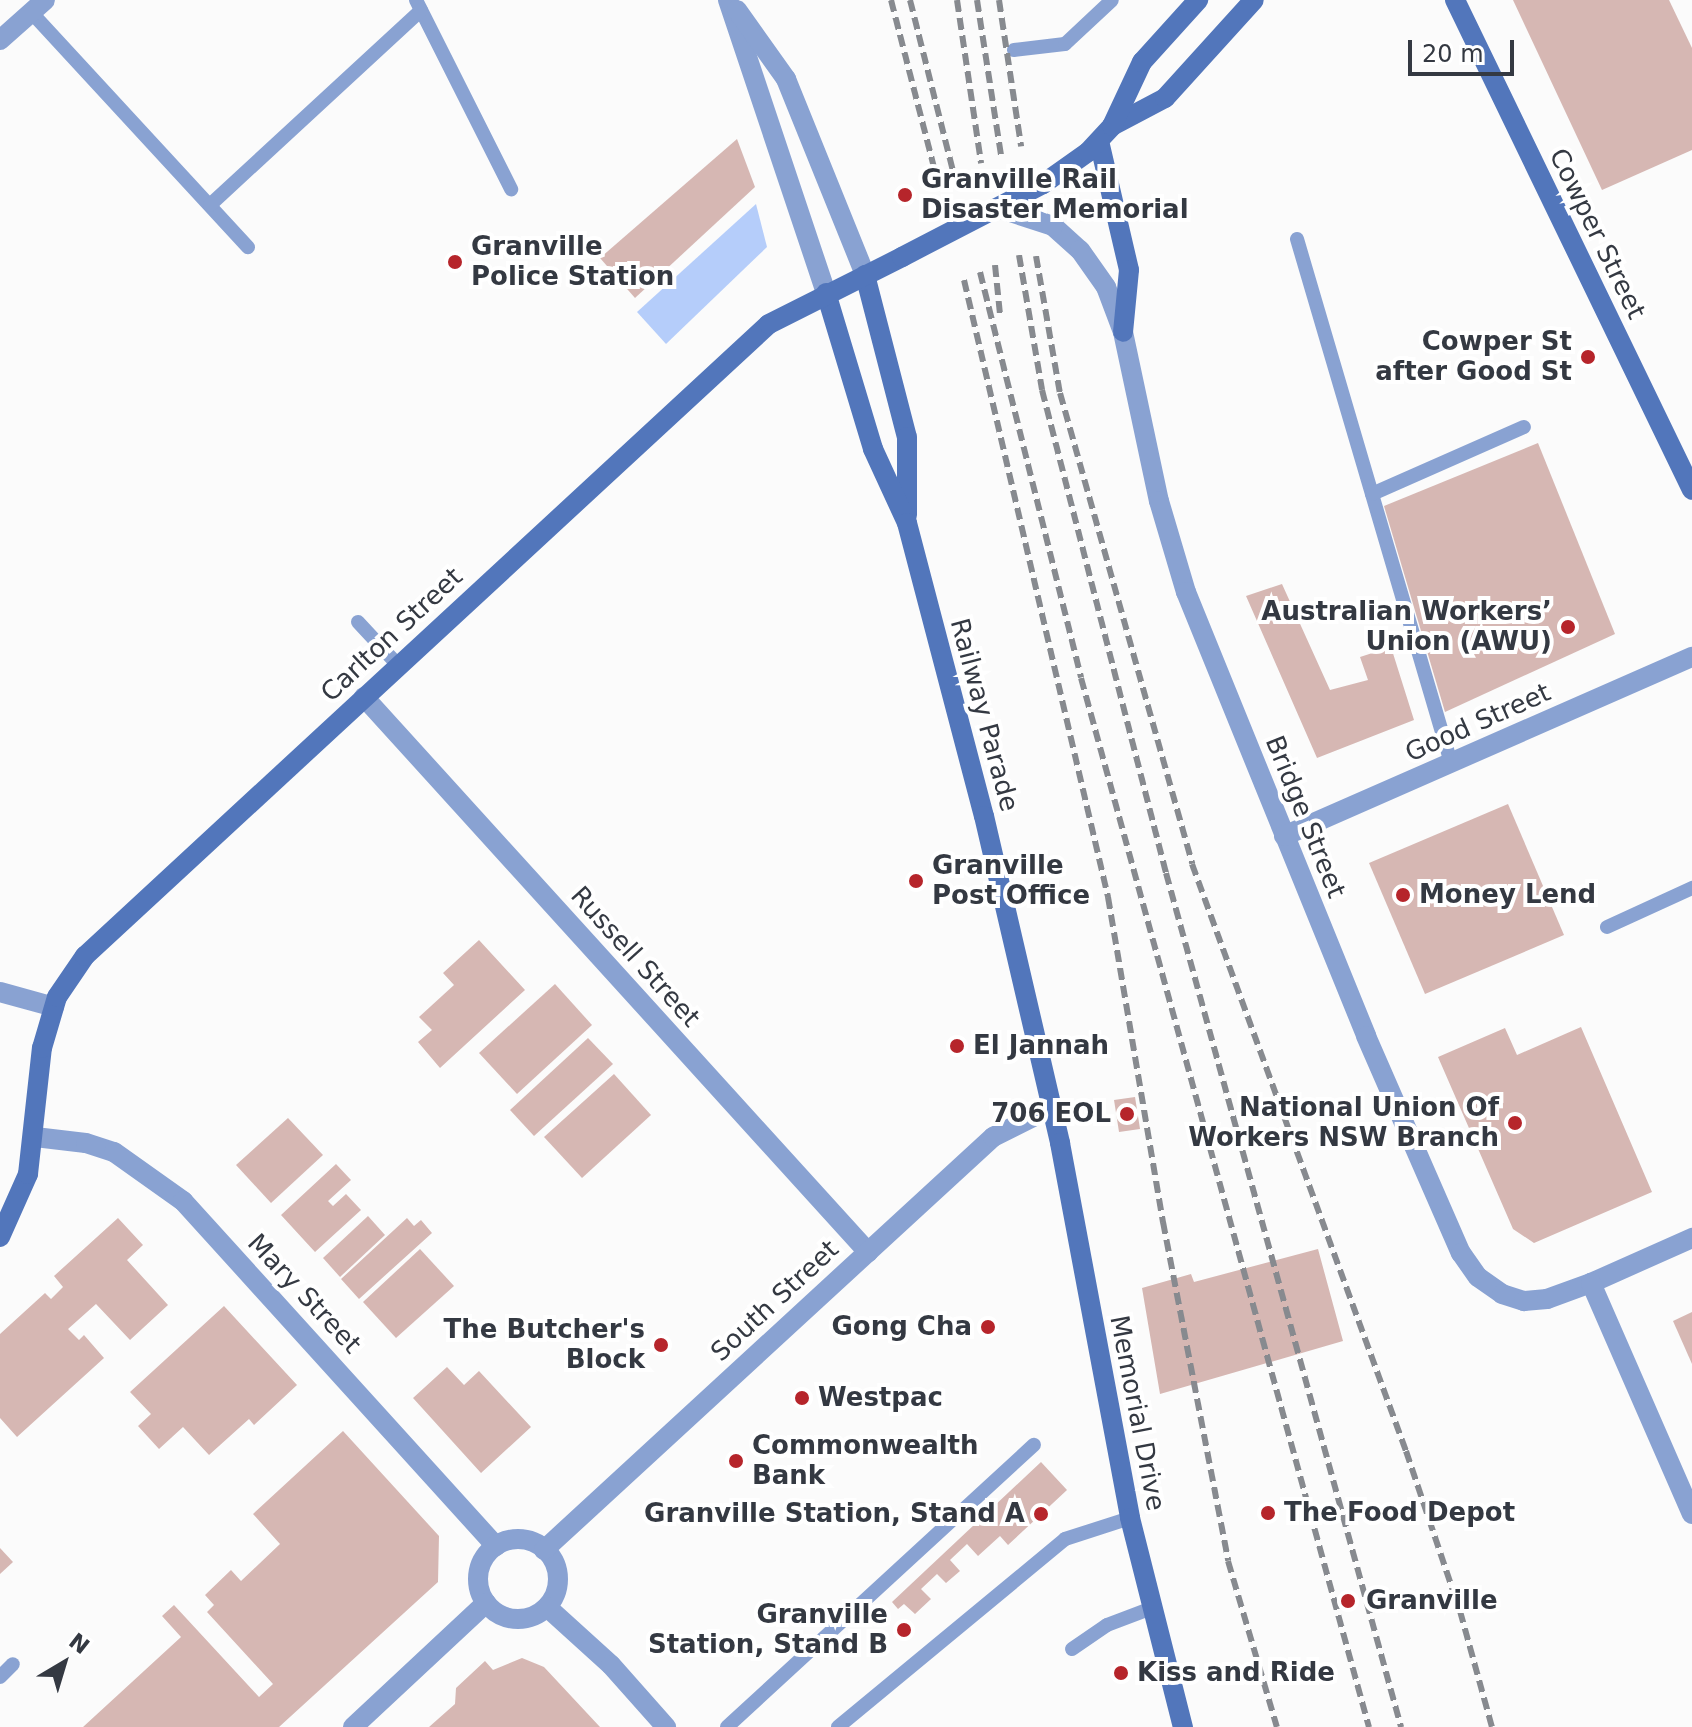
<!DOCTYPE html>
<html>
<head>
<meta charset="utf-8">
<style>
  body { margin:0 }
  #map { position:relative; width:1692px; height:1727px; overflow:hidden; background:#fbfbfb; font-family:"DejaVu Sans",sans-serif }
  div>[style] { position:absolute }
  .green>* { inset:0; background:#b5cdfa }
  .building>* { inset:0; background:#d6b7b3 }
  .lane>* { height:14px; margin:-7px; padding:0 7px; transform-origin:7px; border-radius:7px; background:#89a2d2 }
  .street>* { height:20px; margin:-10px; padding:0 10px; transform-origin:10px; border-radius:10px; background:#89a2d2 }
  .street>.ring { margin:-10px; padding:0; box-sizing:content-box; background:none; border:20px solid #89a2d2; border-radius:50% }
  .secondary>* { height:20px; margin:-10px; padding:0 10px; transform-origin:10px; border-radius:10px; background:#5276bb }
  .rail>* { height:6px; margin-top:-3px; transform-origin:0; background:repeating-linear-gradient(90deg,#878a8f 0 12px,transparent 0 18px) }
  .street-bridge>* { height:20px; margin:-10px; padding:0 10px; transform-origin:10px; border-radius:10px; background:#89a2d2 }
  .secondary-bridge>* { height:20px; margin:-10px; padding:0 10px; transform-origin:10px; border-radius:10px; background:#5276bb }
  .dots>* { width:22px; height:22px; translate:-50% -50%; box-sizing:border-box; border:4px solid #fff; border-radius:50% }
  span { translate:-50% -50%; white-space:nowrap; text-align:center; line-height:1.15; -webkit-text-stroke:8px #fff; paint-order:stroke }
  .poi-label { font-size:26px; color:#343942; font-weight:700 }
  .left { translate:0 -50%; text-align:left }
  .right { translate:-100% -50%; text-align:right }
  .street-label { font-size:26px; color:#343942 }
  .north { position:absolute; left:24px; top:1623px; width:80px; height:80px; -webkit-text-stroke:6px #fff; paint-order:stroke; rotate:38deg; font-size:22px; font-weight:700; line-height:32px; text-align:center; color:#343942 }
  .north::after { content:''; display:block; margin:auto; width:28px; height:36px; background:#343942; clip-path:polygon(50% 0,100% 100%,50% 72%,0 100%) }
  .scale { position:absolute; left:1408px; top:40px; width:106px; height:36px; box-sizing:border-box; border:4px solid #343942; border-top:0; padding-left:10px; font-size:24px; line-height:28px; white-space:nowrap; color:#343942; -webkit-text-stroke:6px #fff; paint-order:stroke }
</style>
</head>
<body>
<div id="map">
  <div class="green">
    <i style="clip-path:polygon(756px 204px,767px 247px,666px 344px,637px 312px)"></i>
  </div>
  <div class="building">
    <i style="clip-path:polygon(1513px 0,1669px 0,1692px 48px,1692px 150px,1602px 190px)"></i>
    <i style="clip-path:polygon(737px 139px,755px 187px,635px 298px,600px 258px)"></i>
    <i style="clip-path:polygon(1538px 443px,1615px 634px,1445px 712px,1384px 506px)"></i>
    <i style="clip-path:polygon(1282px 584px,1330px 690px,1368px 680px,1360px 657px,1391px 647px,1414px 720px,1317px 758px,1246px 596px)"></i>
    <i style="clip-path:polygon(1508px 804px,1564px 935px,1425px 994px,1369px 863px)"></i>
    <i style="clip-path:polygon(479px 940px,525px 990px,440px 1068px,418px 1042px,432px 1030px,419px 1017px,454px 985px,443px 973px)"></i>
    <i style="clip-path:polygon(555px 984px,592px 1025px,517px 1094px,479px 1053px)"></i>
    <i style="clip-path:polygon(1581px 1027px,1652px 1192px,1534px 1243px,1513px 1229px,1438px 1057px,1505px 1028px,1517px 1055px)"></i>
    <i style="clip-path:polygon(588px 1038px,613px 1064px,534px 1136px,510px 1110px)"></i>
    <i style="clip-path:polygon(614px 1074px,651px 1115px,582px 1178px,544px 1137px)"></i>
    <i style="clip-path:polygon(1135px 1097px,1140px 1129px,1119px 1132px,1114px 1100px)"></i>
    <i style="clip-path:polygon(288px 1118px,323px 1155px,271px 1203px,236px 1165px)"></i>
    <i style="clip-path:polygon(336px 1164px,351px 1180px,328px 1201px,333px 1206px,346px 1194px,361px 1210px,315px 1252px,281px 1215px)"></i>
    <i style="clip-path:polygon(368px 1216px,385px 1235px,340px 1277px,323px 1258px)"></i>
    <i style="clip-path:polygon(118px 1218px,143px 1245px,127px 1260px,168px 1305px,130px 1340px,96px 1304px,68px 1329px,79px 1340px,84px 1335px,104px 1358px,17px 1437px,0 1418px,0 1334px,45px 1293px,51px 1299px,63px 1287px,54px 1276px)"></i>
    <i style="clip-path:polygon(407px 1218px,414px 1226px,421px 1220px,432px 1233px,359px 1299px,341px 1279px)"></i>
    <i style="clip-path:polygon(420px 1249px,454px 1286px,396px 1338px,363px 1302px)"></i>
    <i style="clip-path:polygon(1318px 1249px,1343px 1341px,1160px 1394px,1142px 1288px,1191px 1274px,1194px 1282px)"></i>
    <i style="clip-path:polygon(224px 1306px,297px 1385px,254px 1425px,249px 1419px,209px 1455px,183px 1427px,159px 1449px,138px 1426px,151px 1414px,130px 1392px)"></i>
    <i style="clip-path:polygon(1692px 1312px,1692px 1364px,1673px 1321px)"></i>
    <i style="clip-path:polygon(447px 1367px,464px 1385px,479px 1371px,531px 1427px,481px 1473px,413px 1398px)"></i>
    <i style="clip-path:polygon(343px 1431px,439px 1536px,438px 1582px,279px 1727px,83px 1727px,181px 1637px,162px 1616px,174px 1605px,259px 1697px,273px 1684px,207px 1612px,214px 1605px,205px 1595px,231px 1570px,241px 1581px,280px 1544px,253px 1514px)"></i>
    <i style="clip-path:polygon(1041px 1462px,1067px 1490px,1008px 1545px,1000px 1536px,978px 1556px,967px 1544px,950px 1560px,960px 1571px,946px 1583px,937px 1574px,921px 1589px,931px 1599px,915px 1614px,904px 1604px,898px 1609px,892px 1602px)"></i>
    <i style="clip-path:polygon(0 1548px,13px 1562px,0 1574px)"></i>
    <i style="clip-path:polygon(522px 1658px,544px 1667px,600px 1727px,429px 1727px,455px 1704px,456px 1688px,485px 1661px,493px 1670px)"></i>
  </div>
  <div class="lane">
    <i style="left:416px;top:0;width:212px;rotate:63.3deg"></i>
    <i style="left:31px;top:12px;width:320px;rotate:47.3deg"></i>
    <i style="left:1014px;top:50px;width:51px;rotate:-6.7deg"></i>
    <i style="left:1065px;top:44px;width:64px;rotate:-43.1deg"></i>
    <i style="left:210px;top:205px;width:287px;rotate:-42.7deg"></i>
    <i style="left:1297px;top:239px;width:546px;rotate:73.62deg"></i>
    <i style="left:1372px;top:494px;width:166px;rotate:-23.8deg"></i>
    <i style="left:358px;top:622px;width:59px;rotate:47.1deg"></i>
    <i style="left:1607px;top:927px;width:94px;rotate:-24.6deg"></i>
    <i style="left:1072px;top:1649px;width:42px;rotate:-34.4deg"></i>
    <i style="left:1107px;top:1625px;width:48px;rotate:-20.7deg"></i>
    <i style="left:0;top:1677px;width:18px;rotate:-45deg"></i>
    <i style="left:727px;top:1727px;width:417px;rotate:-42.6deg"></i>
    <i style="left:838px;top:1727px;width:295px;rotate:-39.6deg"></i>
    <i style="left:1065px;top:1539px;width:68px;rotate:-17.9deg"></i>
  </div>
  <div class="street">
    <i style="left:728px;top:0;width:309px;rotate:71.5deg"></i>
    <i style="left:737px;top:10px;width:85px;rotate:54.6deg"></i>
    <i style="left:786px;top:79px;width:211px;rotate:68deg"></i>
    <i style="left:0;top:40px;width:60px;rotate:-41.6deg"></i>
    <i style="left:1053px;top:226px;width:36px;rotate:42deg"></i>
    <i style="left:1080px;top:250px;width:45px;rotate:54.9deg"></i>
    <i style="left:1106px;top:287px;width:48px;rotate:69.3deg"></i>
    <i style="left:1123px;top:332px;width:173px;rotate:78deg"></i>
    <i style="left:1159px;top:501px;width:95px;rotate:73.5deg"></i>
    <i style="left:1186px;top:592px;width:479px;rotate:67.9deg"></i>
    <i style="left:1366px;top:1036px;width:237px;rotate:66.4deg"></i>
    <i style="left:1461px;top:1253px;width:29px;rotate:55deg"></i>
    <i style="left:1478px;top:1277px;width:29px;rotate:35deg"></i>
    <i style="left:1502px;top:1294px;width:23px;rotate:18deg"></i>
    <i style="left:1524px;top:1301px;width:23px;rotate:-5deg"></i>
    <i style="left:1547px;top:1299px;width:47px;rotate:-20deg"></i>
    <i style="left:1591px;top:1283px;width:111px;rotate:-24deg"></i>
    <i style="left:364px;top:697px;width:750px;rotate:47.76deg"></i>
    <i style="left:1284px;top:836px;width:446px;rotate:-23.7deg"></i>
    <i style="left:0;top:992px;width:56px;rotate:15.5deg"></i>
    <i style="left:35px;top:1137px;width:51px;rotate:6.7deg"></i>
    <i style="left:86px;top:1143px;width:29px;rotate:18deg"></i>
    <i style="left:114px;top:1152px;width:85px;rotate:35.4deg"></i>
    <i style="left:183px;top:1201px;width:466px;rotate:47.8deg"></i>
    <i style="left:1591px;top:1283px;width:252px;rotate:66.4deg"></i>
    <i class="ring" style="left:478px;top:1539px;width:60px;height:60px"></i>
    <i style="left:544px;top:1550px;width:610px;rotate:-42.61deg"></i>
    <i style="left:993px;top:1137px;width:67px;rotate:-26.6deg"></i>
    <i style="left:547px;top:1607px;width:86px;rotate:42.2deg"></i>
    <i style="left:611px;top:1665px;width:83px;rotate:48.4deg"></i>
    <i style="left:353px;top:1727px;width:182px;rotate:-43deg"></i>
  </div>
  <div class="secondary">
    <i style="left:1455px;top:0;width:544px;rotate:64.19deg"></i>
    <i style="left:1112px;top:126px;width:60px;rotate:-27.8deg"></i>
    <i style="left:1165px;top:98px;width:132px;rotate:-47.8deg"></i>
    <i style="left:1099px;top:141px;width:132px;rotate:76.9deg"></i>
    <i style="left:1129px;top:270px;width:62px;rotate:95.5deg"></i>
    <i style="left:1043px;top:184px;width:55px;rotate:-35.4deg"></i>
    <i style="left:1088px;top:152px;width:35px;rotate:-47deg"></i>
    <i style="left:1112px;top:126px;width:71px;rotate:-64.9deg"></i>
    <i style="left:1142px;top:62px;width:84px;rotate:-47.9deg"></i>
    <i style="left:865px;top:275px;width:167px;rotate:75.5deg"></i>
    <i style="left:907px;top:437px;width:78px;rotate:90deg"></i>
    <i style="left:826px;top:293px;width:163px;rotate:73.2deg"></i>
    <i style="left:873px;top:449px;width:81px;rotate:65.3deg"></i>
    <i style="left:907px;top:523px;width:303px;rotate:75.3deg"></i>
    <i style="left:984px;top:816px;width:336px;rotate:76.9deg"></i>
    <i style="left:1060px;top:1143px;width:381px;rotate:79.4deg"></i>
    <i style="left:1130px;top:1518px;width:216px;rotate:75.8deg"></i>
    <i style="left:0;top:1237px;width:69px;rotate:-66deg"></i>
    <i style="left:28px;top:1174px;width:127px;rotate:-83.7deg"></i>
    <i style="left:42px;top:1048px;width:53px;rotate:-73.6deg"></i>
    <i style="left:57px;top:997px;width:50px;rotate:-55.7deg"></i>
    <i style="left:85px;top:956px;width:931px;rotate:-42.74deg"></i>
    <i style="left:769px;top:324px;width:149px;rotate:-26.7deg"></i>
  </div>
  <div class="rail">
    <i style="left:891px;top:0;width:189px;rotate:75.6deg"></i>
    <i style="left:910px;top:0;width:180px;rotate:75.9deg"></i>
    <i style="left:957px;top:0;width:165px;rotate:81.6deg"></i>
    <i style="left:977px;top:0;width:157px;rotate:81.2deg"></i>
    <i style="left:999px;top:0;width:148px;rotate:81.4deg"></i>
    <i style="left:1019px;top:255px;width:137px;rotate:80.3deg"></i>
    <i style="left:1042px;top:390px;width:499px;rotate:75.6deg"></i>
    <i style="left:1166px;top:873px;width:886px;rotate:74.61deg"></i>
    <i style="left:1036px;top:256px;width:139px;rotate:80.1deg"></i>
    <i style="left:1060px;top:393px;width:489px;rotate:74.3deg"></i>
    <i style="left:1192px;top:864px;width:625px;rotate:69.97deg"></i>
    <i style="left:1406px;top:1451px;width:169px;rotate:71.4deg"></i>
    <i style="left:1460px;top:1611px;width:120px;rotate:74.6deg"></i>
    <i style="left:995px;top:265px;width:49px;rotate:84.2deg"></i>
    <i style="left:980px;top:272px;width:418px;rotate:76deg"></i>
    <i style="left:1081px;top:678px;width:1088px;rotate:74.65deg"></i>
    <i style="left:964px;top:280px;width:634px;rotate:76.86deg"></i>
    <i style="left:1108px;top:897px;width:330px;rotate:80.4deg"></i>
    <i style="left:1163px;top:1222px;width:345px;rotate:79.1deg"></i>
    <i style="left:1228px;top:1561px;width:173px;rotate:73.6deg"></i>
  </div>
  <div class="street-bridge">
    <i style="left:998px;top:208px;width:58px;rotate:18.1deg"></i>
  </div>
  <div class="secondary-bridge">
    <i style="left:902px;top:257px;width:159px;rotate:-27.4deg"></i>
  </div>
  <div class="dots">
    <i style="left:905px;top:195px;background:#b6252b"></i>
    <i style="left:455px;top:262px;background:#b6252b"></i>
    <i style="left:1588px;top:357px;background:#b6252b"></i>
    <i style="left:1568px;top:627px;background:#b6252b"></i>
    <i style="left:916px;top:881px;background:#b6252b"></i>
    <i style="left:1403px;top:895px;background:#b6252b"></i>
    <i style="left:957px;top:1046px;background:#b6252b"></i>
    <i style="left:1127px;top:1114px;background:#b6252b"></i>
    <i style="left:1515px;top:1123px;background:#b6252b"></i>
    <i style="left:988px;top:1327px;background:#b6252b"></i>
    <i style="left:661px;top:1345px;background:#b6252b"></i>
    <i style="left:802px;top:1398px;background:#b6252b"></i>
    <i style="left:736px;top:1461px;background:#b6252b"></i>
    <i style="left:1268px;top:1513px;background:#b6252b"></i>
    <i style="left:1041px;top:1514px;background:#b6252b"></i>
    <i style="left:1348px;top:1601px;background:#b6252b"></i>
    <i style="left:904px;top:1630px;background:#b6252b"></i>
    <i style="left:1121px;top:1673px;background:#b6252b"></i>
  </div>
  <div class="poi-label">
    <span class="left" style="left:921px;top:195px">Granville Rail<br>Disaster Memorial</span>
    <span class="left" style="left:471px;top:262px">Granville<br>Police Station</span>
    <span class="right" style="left:1572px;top:357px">Cowper St<br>after Good St</span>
    <span class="right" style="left:1552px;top:627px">Australian Workers’<br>Union (AWU)</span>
    <span class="left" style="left:932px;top:881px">Granville<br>Post Office</span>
    <span class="left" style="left:1419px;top:895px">Money Lend</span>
    <span class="left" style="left:973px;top:1046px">El Jannah</span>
    <span class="right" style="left:1499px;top:1123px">National Union Of<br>Workers NSW Branch</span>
    <span class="right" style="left:1111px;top:1114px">706 EOL</span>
    <span class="right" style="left:972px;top:1327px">Gong Cha</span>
    <span class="right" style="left:645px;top:1345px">The Butcher's<br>Block</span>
    <span class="left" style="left:818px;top:1398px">Westpac</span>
    <span class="left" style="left:752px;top:1461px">Commonwealth<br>Bank</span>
    <span class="left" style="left:1284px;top:1513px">The Food Depot</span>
    <span class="right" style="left:1025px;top:1514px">Granville Station, Stand A</span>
    <span class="left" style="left:1366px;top:1601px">Granville</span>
    <span class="right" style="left:888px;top:1630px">Granville<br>Station, Stand B</span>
    <span class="left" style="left:1137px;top:1673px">Kiss and Ride</span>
  </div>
  <div class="street-label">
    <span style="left:1597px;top:234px;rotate:64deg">Cowper Street</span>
    <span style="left:392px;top:635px;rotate:-43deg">Carlton Street</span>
    <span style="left:984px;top:715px;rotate:75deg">Railway Parade</span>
    <span style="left:1478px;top:723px;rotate:-24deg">Good Street</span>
    <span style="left:1305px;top:817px;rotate:68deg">Bridge Street</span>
    <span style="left:635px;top:957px;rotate:48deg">Russell Street</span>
    <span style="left:304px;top:1294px;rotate:47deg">Mary Street</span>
    <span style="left:775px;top:1301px;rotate:-43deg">South Street</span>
    <span style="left:1137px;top:1413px;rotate:79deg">Memorial Drive</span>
  </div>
  <div class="north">N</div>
  <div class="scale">20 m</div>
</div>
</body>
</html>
